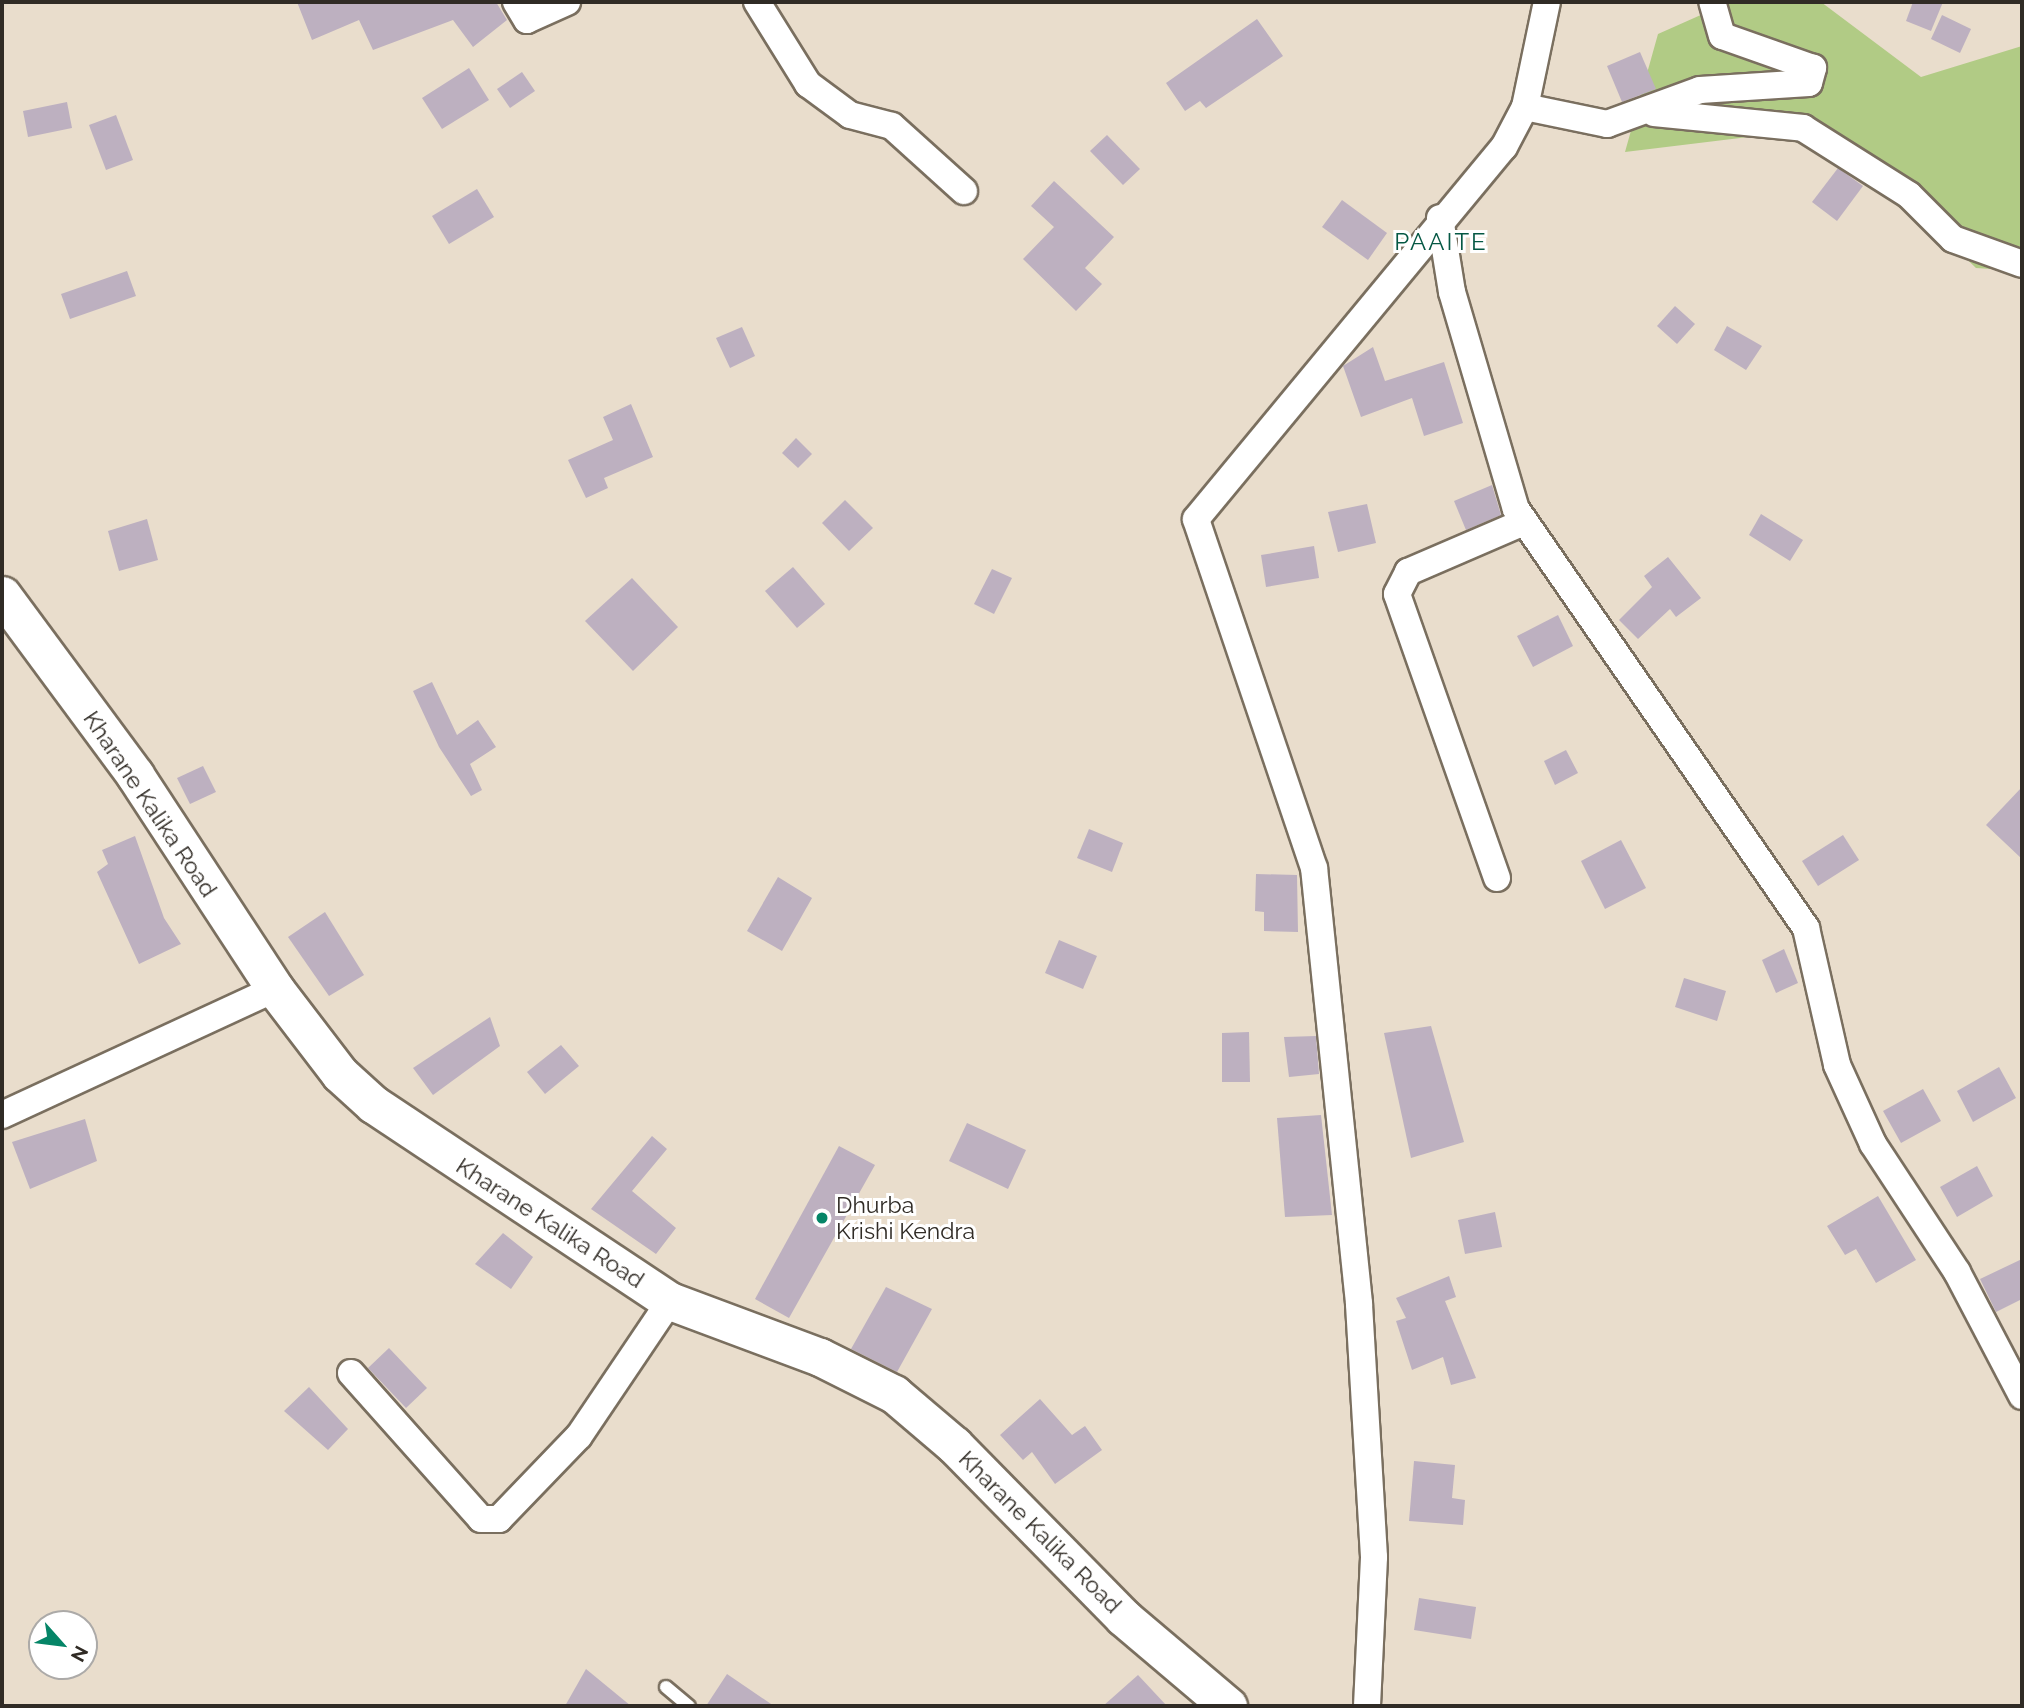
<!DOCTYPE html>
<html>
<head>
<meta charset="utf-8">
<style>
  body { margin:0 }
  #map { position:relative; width:2024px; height:1708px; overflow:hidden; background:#e9ddcc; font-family:Raleway,sans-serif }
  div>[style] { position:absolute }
  .green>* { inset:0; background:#b1cb85 }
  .building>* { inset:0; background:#bdb0c0 }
  .roads { filter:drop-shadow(2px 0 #7a6f5f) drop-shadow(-2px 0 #7a6f5f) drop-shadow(0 2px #7a6f5f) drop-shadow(0 -2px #7a6f5f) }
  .lane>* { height:12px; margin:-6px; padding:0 6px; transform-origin:6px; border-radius:6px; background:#fff }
  .street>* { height:26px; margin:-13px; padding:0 13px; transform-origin:13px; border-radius:13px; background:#fff }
  .secondary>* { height:37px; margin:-18.5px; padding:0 18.5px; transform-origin:18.5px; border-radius:18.5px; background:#fff }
  .dots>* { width:19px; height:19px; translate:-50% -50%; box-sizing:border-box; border:4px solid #fff; border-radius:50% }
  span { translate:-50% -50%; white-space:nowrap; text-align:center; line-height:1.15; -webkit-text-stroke:6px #fff; paint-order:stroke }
  .street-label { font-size:23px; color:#302b25 }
  .poi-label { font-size:23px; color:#302b25 }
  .left { translate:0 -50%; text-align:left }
  .neighbourhood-label { font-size:24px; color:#055844; letter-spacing:2px }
  .frame { position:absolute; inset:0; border:4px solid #302b25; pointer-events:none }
  .north { position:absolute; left:28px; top:1610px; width:70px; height:70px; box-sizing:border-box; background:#fff; border:2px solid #acaaa8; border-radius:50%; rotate:118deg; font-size:19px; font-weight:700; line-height:28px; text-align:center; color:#302b25 }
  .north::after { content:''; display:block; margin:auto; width:24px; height:32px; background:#058567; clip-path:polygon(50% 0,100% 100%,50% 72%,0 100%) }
</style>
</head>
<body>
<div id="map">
  <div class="green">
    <i style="clip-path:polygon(1730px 2px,1821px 2px,1921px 77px,2022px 46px,2022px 271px,1976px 268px,1875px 171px,1773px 134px,1625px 152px,1658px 34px)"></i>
  </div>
  <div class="building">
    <i style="clip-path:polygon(297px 2px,496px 2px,507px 20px,473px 47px,453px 20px,373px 50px,359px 20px,312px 40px)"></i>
    <i style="clip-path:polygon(1913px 2px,1943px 2px,1931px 31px,1906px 21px)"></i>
    <i style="clip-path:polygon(1942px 15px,1971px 29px,1960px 53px,1931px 39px)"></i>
    <i style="clip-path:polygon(1257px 19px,1283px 56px,1206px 108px,1200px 101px,1185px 111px,1166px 83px)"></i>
    <i style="clip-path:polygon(1640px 52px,1656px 89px,1622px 102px,1607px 66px)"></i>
    <i style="clip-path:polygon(469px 68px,489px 100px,442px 129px,422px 98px)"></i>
    <i style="clip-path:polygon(522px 72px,535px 91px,510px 108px,497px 89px)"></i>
    <i style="clip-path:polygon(67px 102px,72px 128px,28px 137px,23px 111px)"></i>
    <i style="clip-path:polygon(116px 115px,133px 160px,106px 170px,89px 125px)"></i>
    <i style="clip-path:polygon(1107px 135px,1140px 169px,1123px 185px,1090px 151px)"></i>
    <i style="clip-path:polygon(1838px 168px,1863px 186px,1837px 221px,1812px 202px)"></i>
    <i style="clip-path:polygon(1054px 181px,1114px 237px,1085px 268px,1102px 284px,1076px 311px,1023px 259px,1054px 227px,1031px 206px)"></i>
    <i style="clip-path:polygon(477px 189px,494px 217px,449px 244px,432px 216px)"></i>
    <i style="clip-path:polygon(1342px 200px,1387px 233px,1368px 260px,1322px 227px)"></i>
    <i style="clip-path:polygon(127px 271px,136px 296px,70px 319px,61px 294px)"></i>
    <i style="clip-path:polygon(1675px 306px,1695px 324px,1677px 344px,1657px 326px)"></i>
    <i style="clip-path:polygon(1727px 326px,1762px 346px,1746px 370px,1714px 350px)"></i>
    <i style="clip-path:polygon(742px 327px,755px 356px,730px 368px,716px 338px)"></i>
    <i style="clip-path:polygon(1373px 347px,1385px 381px,1444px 362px,1463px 423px,1424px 436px,1412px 398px,1361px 417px,1343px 366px)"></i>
    <i style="clip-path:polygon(631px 404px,653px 457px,604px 478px,608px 488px,586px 498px,568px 460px,613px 440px,603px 417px)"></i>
    <i style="clip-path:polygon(796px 438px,812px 454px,798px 468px,782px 453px)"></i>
    <i style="clip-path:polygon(1492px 485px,1501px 515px,1466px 530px,1454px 501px)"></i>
    <i style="clip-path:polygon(845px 500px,873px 528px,849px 551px,822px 523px)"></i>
    <i style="clip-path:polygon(1367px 504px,1376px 543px,1338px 552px,1328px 512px)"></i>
    <i style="clip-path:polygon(1761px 514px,1803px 540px,1790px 561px,1749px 535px)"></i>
    <i style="clip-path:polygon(147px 519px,158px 560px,119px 571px,108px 531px)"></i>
    <i style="clip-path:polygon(1314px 546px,1319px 578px,1266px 587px,1261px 555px)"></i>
    <i style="clip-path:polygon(1668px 557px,1701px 598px,1676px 617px,1670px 609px,1638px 639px,1619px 620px,1652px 587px,1644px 576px)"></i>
    <i style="clip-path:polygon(793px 567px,825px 604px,797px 628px,765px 591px)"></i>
    <i style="clip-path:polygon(992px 569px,1012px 578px,994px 614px,974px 604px)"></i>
    <i style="clip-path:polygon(632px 578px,678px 627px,633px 671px,585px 621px)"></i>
    <i style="clip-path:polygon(1558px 615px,1573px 646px,1533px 667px,1517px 636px)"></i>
    <i style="clip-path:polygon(432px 682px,457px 735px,478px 720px,496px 747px,470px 764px,482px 790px,471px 796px,439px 747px,413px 691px)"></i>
    <i style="clip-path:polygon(1566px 750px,1578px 773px,1555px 785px,1544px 761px)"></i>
    <i style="clip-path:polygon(203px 766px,216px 792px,190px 804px,177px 778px)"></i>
    <i style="clip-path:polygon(2022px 787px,2022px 859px,1986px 825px)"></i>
    <i style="clip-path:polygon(1089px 829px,1123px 843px,1112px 872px,1077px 858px)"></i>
    <i style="clip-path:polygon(1843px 835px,1859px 860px,1818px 886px,1802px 861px)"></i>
    <i style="clip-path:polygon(135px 836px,164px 918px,181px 944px,139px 964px,97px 872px,108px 864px,102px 850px)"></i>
    <i style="clip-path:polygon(1621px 840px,1646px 888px,1605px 909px,1581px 861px)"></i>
    <i style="clip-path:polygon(1256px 874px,1297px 875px,1298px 932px,1264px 931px,1264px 912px,1255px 911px)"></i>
    <i style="clip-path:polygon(778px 877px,812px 898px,782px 951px,747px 931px)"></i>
    <i style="clip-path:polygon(325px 912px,364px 975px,329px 996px,288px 937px)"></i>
    <i style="clip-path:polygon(1059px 940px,1097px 956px,1083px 989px,1045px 973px)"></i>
    <i style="clip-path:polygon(1784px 949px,1798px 983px,1776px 993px,1762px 960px)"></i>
    <i style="clip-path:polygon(1684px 978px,1726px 991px,1717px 1021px,1675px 1007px)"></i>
    <i style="clip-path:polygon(490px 1017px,500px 1046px,433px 1095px,413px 1068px)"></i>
    <i style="clip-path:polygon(1431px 1026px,1464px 1142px,1411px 1158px,1384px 1033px)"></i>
    <i style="clip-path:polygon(1249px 1032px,1250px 1082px,1222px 1082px,1222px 1033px)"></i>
    <i style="clip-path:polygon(1316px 1036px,1319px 1074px,1289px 1077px,1284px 1037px)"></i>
    <i style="clip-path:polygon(561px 1045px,579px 1066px,545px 1094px,527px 1072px)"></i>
    <i style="clip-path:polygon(1999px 1067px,2016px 1098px,1973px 1122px,1957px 1091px)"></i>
    <i style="clip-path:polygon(1923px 1089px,1941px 1121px,1901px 1143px,1883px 1111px)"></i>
    <i style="clip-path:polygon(1321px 1115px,1332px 1215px,1285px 1217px,1277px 1118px)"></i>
    <i style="clip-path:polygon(85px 1119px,97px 1161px,30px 1189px,12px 1142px)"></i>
    <i style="clip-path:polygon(967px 1123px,1026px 1150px,1008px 1189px,949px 1161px)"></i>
    <i style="clip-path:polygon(652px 1136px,667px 1149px,632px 1191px,676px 1228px,656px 1254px,591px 1209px)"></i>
    <i style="clip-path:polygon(839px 1146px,875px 1165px,789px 1318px,755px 1299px)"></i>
    <i style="clip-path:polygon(1977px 1166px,1993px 1196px,1957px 1217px,1940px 1187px)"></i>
    <i style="clip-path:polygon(1878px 1196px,1916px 1260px,1876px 1283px,1856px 1249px,1845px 1255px,1827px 1226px)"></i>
    <i style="clip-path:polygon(1495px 1212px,1502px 1247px,1465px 1254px,1458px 1220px)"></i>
    <i style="clip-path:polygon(503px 1233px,533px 1257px,511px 1289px,475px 1264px)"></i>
    <i style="clip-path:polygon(2022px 1259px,2022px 1299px,1996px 1312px,1980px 1279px)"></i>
    <i style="clip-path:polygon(1449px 1276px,1456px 1297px,1445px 1301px,1476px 1378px,1451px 1385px,1443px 1357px,1412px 1370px,1396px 1321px,1406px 1318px,1396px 1298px)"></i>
    <i style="clip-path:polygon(886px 1287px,932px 1309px,897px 1372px,851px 1349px)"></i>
    <i style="clip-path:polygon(389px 1348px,427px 1388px,406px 1408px,368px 1368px)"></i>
    <i style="clip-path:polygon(309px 1387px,348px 1429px,328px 1450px,284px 1411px)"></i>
    <i style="clip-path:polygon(1040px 1399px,1072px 1435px,1085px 1426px,1102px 1450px,1055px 1484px,1032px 1452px,1023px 1460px,1000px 1435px)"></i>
    <i style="clip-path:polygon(1414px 1461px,1455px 1465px,1452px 1498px,1465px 1500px,1463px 1525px,1409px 1521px)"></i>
    <i style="clip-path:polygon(1419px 1598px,1476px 1607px,1471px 1639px,1414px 1630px)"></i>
    <i style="clip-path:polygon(586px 1669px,631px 1706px,565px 1706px)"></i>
    <i style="clip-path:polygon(727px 1674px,774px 1706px,706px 1706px)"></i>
    <i style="clip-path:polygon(1138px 1675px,1167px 1706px,1103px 1706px)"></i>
  </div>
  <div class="roads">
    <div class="lane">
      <i style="left:666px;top:1687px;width:30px;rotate:40deg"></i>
    </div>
    <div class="street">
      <i style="left:516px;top:2px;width:21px;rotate:59deg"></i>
      <i style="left:527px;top:20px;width:44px;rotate:-24.2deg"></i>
      <i style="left:757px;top:2px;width:97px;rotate:58.1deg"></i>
      <i style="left:808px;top:84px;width:52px;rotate:36.4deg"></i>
      <i style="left:850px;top:115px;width:43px;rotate:14.7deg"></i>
      <i style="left:892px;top:126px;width:97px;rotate:42.1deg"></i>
      <i style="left:1525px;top:107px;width:84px;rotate:11.7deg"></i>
      <i style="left:1607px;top:124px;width:99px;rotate:-20.1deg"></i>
      <i style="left:1700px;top:90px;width:109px;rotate:-3.7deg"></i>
      <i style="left:1809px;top:83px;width:16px;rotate:-75deg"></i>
      <i style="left:1813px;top:68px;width:96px;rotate:-160.6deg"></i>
      <i style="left:1722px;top:36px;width:35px;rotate:-106deg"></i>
      <i style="left:1654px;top:113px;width:150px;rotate:5.7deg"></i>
      <i style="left:1803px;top:128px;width:125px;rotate:32.3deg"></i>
      <i style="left:1909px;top:195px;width:62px;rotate:45deg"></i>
      <i style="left:1953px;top:239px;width:73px;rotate:19.9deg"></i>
      <i style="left:1440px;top:218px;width:75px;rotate:80.8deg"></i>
      <i style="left:1452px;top:292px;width:226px;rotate:73.6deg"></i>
      <i style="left:1516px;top:509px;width:510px;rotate:55.31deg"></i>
      <i style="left:1806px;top:928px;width:140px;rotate:77.2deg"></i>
      <i style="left:1837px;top:1065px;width:87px;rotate:65.5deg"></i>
      <i style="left:1873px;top:1144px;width:153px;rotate:56.7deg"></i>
      <i style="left:1957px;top:1272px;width:140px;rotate:62.3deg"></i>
      <i style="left:1497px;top:878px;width:301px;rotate:-109.4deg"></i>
      <i style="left:1397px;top:594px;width:25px;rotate:-63deg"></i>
      <i style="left:1408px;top:572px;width:126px;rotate:-23.3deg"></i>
      <i style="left:2px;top:1115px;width:301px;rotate:-24.8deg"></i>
      <i style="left:351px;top:1373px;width:195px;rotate:48.3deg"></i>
      <i style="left:481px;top:1519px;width:18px"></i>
      <i style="left:499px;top:1519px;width:115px;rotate:-46.1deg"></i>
      <i style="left:579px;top:1436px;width:163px;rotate:-56deg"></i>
      <i style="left:1367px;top:1706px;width:149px;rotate:-87.3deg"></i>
      <i style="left:1374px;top:1557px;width:254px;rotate:-93.4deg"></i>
      <i style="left:1359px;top:1303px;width:437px;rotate:-95.9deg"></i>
      <i style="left:1314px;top:868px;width:368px;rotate:-108.7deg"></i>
      <i style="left:1196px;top:519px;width:483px;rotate:-50.4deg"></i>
      <i style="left:1504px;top:147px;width:45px;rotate:-62.3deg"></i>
      <i style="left:1525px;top:107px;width:107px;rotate:-78.2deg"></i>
    </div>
    <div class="secondary">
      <i style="left:2px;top:595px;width:224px;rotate:53.5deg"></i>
      <i style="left:135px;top:775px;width:256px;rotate:56.8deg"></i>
      <i style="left:275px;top:989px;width:107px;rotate:52.6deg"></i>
      <i style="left:340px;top:1074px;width:45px;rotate:42.3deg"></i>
      <i style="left:373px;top:1104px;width:356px;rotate:33.6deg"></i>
      <i style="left:670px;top:1301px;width:160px;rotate:20.5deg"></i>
      <i style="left:820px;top:1357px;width:83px;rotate:26.6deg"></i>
      <i style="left:894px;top:1394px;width:79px;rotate:40.4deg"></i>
      <i style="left:954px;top:1445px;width:241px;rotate:45.5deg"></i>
      <i style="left:1123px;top:1617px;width:138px;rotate:40.3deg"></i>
    </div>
  </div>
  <div class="dots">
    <i style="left:822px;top:1218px;background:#058567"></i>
  </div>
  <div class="street-label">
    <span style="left:150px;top:804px;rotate:56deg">Kharane Kalika Road</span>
    <span style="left:550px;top:1223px;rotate:33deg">Kharane Kalika Road</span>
    <span style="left:1040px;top:1532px;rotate:45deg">Kharane Kalika Road</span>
  </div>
  <div class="poi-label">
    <span class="left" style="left:836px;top:1218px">Dhurba<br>Krishi Kendra</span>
  </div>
  <div class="neighbourhood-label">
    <span style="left:1441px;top:242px">PAAITE</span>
  </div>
  <div class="frame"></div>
  <div class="north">N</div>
</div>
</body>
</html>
